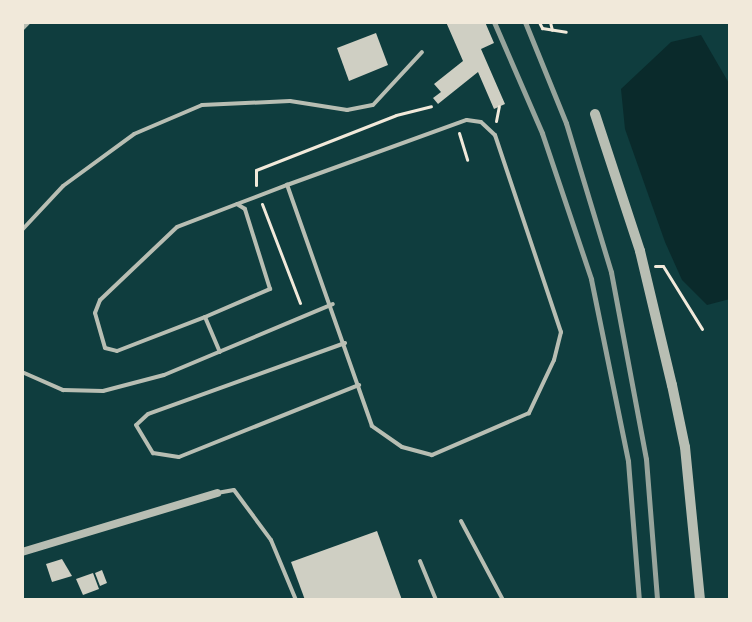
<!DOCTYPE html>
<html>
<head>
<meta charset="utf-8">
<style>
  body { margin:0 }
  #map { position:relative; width:752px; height:622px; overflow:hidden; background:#0f3d3e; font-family:"Noto Sans",sans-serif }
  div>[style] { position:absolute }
  .water>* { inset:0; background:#0a2a2b }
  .building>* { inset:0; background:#cfcfc3 }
  .path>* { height:3px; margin:-1.5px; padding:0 1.5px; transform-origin:1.5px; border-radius:1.5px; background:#f1e9da }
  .service>* { height:4px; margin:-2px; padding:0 2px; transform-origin:2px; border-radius:2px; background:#b8beb3 }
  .minor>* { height:8px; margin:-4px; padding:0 4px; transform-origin:4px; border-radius:4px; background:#b8beb3 }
  .tertiary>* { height:10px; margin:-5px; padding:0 5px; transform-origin:5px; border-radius:5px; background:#b8beb3 }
  .rail>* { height:5px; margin:-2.5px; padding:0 2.5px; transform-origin:2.5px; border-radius:2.5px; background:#97a49c }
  span { translate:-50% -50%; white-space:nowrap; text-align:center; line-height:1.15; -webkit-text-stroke:8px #f1e9da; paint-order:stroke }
  .frame { position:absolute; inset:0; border:24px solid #f1e9da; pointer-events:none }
</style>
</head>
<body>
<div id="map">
  <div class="water">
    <i style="clip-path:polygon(701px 35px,730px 85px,730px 299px,707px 305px,682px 280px,665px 242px,625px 129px,621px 89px,671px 42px)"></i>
  </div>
  <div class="building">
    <i style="clip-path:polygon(446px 22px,485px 22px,494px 43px,481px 49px,505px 104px,494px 109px,478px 72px,438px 104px,433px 98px,441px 92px,434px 84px,463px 61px)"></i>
    <i style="clip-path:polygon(376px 33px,388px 65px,349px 81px,337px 48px)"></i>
    <i style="clip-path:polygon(377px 531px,402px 600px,305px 600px,291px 562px)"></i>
    <i style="clip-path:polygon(62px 559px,72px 576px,52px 582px,46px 564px)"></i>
    <i style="clip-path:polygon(102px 570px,107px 583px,100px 586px,95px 573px)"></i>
    <i style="clip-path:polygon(93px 573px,99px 589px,83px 595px,76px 579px)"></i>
  </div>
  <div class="path">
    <i style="left:539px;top:22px;width:7px;rotate:63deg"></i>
    <i style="left:542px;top:28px;width:24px;rotate:9deg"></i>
    <i style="left:550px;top:22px;width:8px;rotate:76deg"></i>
    <i style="left:496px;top:121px;width:15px;rotate:-79deg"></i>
    <i style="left:459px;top:133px;width:28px;rotate:73deg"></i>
    <i style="left:256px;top:185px;width:15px;rotate:-90deg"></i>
    <i style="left:256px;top:170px;width:150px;rotate:-21.4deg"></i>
    <i style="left:396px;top:115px;width:36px;rotate:-14deg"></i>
    <i style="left:262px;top:204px;width:106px;rotate:69deg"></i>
    <i style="left:655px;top:266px;width:8px"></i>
    <i style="left:663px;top:266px;width:74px;rotate:58.2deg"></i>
  </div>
  <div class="service">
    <i style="left:22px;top:29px;width:10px;rotate:-45deg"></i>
    <i style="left:467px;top:120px;width:14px;rotate:8deg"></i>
    <i style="left:481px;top:122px;width:19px;rotate:43deg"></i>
    <i style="left:495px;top:135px;width:208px;rotate:71.5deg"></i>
    <i style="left:561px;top:332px;width:29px;rotate:104deg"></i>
    <i style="left:554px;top:360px;width:59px;rotate:115.3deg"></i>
    <i style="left:529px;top:413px;width:106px;rotate:156.6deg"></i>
    <i style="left:432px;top:455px;width:31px;rotate:-165deg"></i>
    <i style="left:402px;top:447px;width:37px;rotate:-145deg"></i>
    <i style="left:372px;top:426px;width:256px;rotate:-109.4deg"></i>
    <i style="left:287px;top:185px;width:191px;rotate:-19.9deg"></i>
    <i style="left:237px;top:204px;width:53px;rotate:-20.8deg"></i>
    <i style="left:22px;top:230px;width:60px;rotate:-47deg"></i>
    <i style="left:63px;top:186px;width:88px;rotate:-36.2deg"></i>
    <i style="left:134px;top:134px;width:74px;rotate:-23.1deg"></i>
    <i style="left:202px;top:105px;width:88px;rotate:-2.6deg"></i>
    <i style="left:290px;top:101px;width:58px;rotate:9deg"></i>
    <i style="left:347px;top:110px;width:26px;rotate:-11deg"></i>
    <i style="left:373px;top:105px;width:72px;rotate:-47.2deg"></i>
    <i style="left:205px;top:317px;width:71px;rotate:-23.3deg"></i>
    <i style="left:270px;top:289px;width:84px;rotate:-107.4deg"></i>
    <i style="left:245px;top:209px;width:9px;rotate:-148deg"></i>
    <i style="left:237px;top:204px;width:64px;rotate:159deg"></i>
    <i style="left:177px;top:227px;width:106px;rotate:136.5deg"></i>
    <i style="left:100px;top:300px;width:14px;rotate:111deg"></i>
    <i style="left:95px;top:313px;width:36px;rotate:74deg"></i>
    <i style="left:105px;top:348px;width:12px;rotate:14deg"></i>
    <i style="left:117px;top:351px;width:94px;rotate:-21.1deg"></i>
    <i style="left:205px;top:317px;width:38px;rotate:67deg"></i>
    <i style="left:345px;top:343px;width:209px;rotate:160.2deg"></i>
    <i style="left:148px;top:414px;width:16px;rotate:137deg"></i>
    <i style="left:136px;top:425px;width:33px;rotate:59deg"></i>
    <i style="left:153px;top:453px;width:26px;rotate:9deg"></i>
    <i style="left:179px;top:457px;width:194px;rotate:-21.8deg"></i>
    <i style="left:22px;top:372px;width:45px;rotate:23.7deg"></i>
    <i style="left:63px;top:390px;width:40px;rotate:1.4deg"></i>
    <i style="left:103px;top:391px;width:63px;rotate:-14.7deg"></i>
    <i style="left:164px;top:375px;width:183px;rotate:-22.8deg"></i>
    <i style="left:217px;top:493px;width:17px;rotate:-10deg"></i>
    <i style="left:234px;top:490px;width:62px;rotate:53.5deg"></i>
    <i style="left:271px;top:540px;width:65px;rotate:67.4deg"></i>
    <i style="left:461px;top:521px;width:89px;rotate:62deg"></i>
    <i style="left:420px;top:561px;width:42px;rotate:67.7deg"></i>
  </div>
  <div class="minor">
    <i style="left:22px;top:552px;width:204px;rotate:-16.8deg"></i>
  </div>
  <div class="tertiary">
    <i style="left:595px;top:114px;width:144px;rotate:71.8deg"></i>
    <i style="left:640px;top:251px;width:138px;rotate:76.6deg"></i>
    <i style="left:672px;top:385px;width:63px;rotate:78.2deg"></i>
    <i style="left:685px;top:447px;width:154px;rotate:84.4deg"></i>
  </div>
  <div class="rail">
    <i style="left:494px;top:22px;width:121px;rotate:66.6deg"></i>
    <i style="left:542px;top:133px;width:154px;rotate:71.4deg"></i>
    <i style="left:591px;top:279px;width:186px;rotate:78.5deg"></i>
    <i style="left:628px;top:461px;width:139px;rotate:85.5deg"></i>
    <i style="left:525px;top:22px;width:109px;rotate:67.9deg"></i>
    <i style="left:566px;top:123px;width:156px;rotate:73.2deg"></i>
    <i style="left:611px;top:272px;width:190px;rotate:79.4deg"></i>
    <i style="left:646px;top:459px;width:141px;rotate:85.5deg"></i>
  </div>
  <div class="frame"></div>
</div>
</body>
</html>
